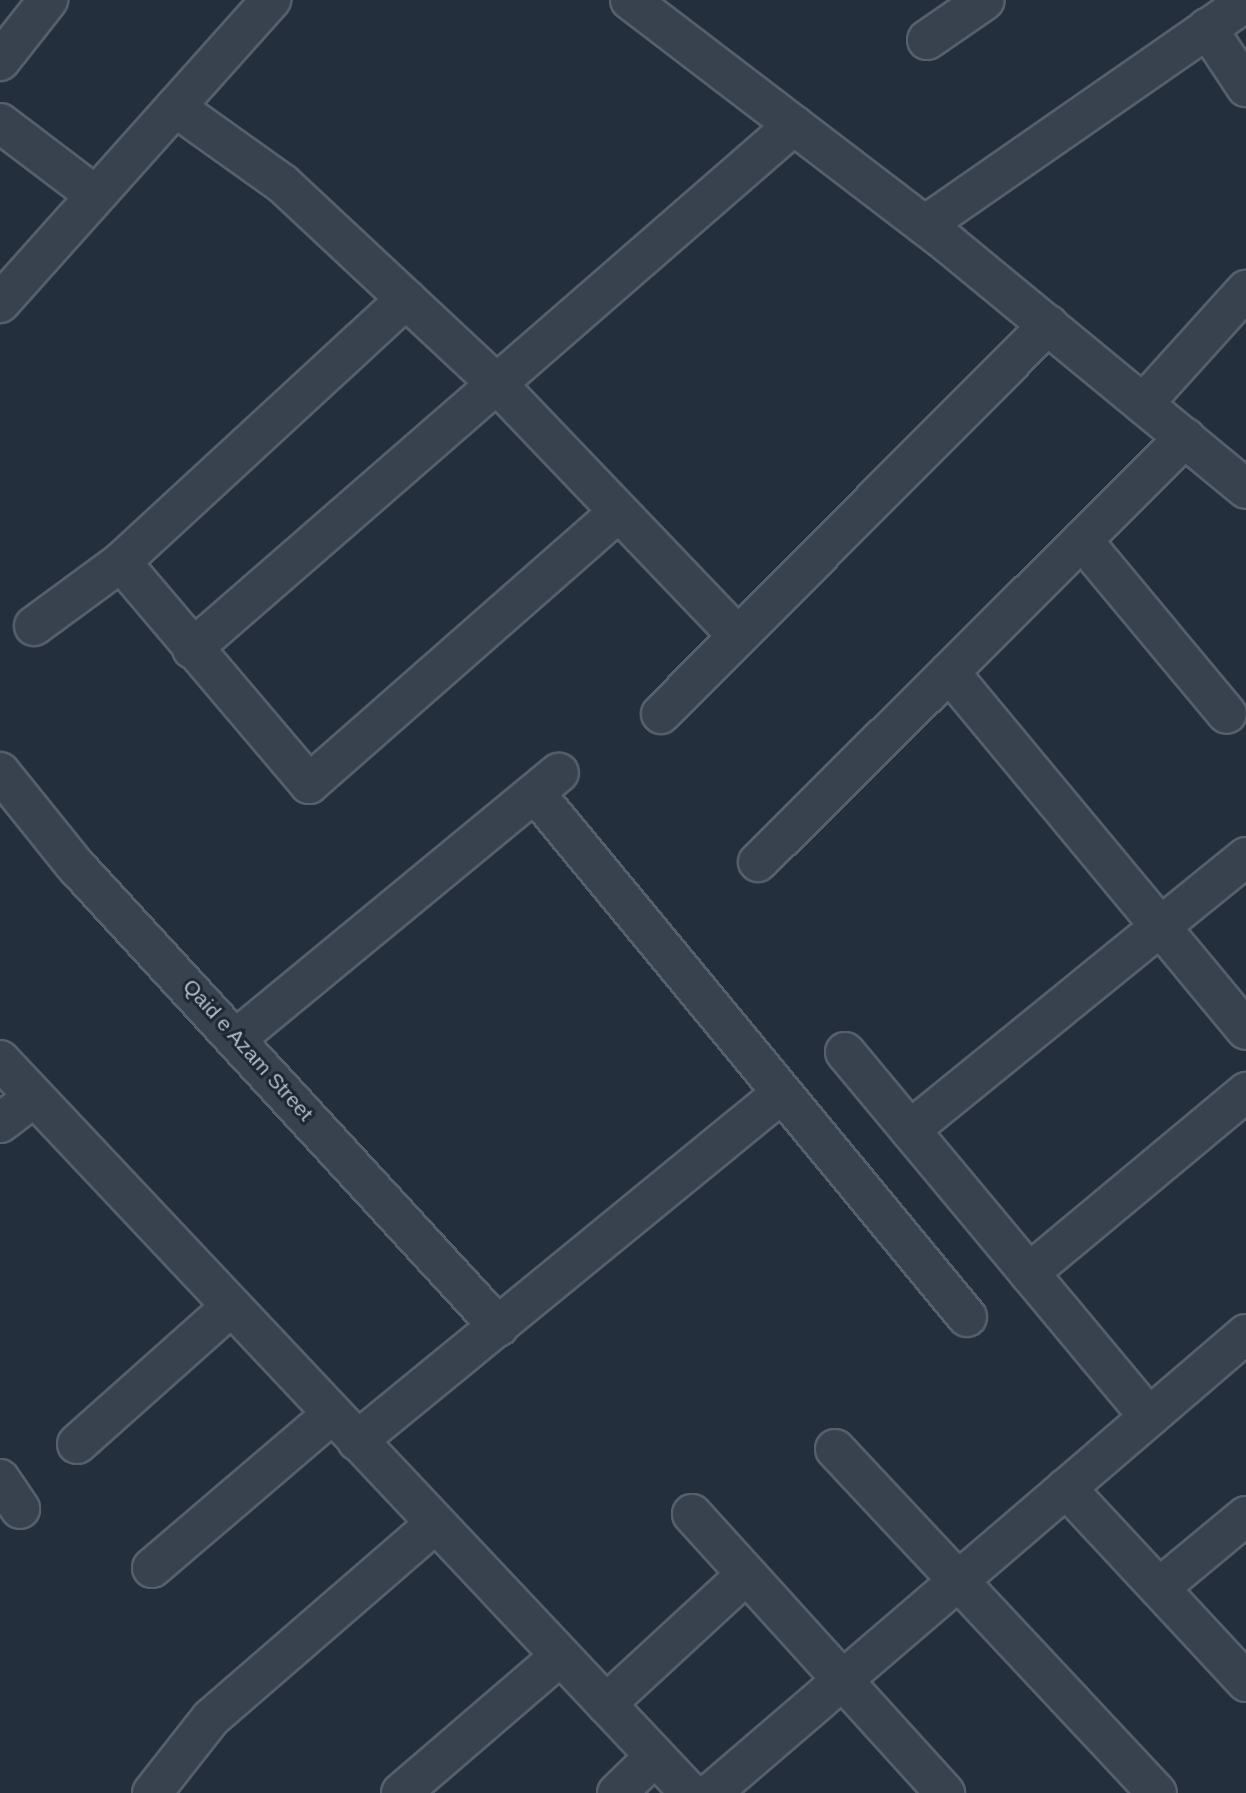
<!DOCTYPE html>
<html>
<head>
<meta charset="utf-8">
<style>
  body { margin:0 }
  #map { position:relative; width:1246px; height:1793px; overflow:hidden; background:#242f3e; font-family:Helvetica,sans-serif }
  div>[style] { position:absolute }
  .roads { filter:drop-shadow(2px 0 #565f6c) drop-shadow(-2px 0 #565f6c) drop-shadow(0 2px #565f6c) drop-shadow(0 -2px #565f6c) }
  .minor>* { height:38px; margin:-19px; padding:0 19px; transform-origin:19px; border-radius:19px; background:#38414e }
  span { translate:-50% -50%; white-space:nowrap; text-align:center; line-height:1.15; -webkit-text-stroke:6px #1d2633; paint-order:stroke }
  .street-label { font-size:21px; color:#b4bcc9 }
</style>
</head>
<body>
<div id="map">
  <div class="roads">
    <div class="minor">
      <i style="left:630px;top:0;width:402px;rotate:37.4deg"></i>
      <i style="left:949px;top:244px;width:385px;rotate:39.5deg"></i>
      <i style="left:1207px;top:28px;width:71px;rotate:56.5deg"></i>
      <i style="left:927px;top:40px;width:70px;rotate:-34.6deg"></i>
      <i style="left:0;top:61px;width:78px;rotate:-51.8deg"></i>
      <i style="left:175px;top:107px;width:133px;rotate:35.5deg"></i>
      <i style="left:283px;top:184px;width:293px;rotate:43.1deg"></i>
      <i style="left:497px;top:384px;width:349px;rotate:46.3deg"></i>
      <i style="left:0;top:123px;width:119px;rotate:37.2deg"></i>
      <i style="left:925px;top:225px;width:391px;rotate:-34.8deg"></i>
      <i style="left:0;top:303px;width:407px;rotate:-48.2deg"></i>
      <i style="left:1143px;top:404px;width:154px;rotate:-47.9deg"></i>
      <i style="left:1082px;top:540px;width:226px;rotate:50.2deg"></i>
      <i style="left:121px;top:562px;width:291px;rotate:49.7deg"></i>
      <i style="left:309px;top:784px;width:412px;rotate:-41.3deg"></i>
      <i style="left:34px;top:626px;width:108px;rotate:-36.3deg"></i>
      <i style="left:121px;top:562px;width:388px;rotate:-42.7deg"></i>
      <i style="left:192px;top:649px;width:798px;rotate:-41.04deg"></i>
      <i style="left:949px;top:672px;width:465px;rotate:50.3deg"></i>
      <i style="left:661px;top:714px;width:549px;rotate:-45.15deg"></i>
      <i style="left:0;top:772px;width:118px;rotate:51.2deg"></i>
      <i style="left:74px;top:864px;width:628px;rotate:47.45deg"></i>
      <i style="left:535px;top:793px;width:679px;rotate:50.5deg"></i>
      <i style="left:758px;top:862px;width:602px;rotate:-44.8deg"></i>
      <i style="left:237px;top:1038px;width:417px;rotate:-39.5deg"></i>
      <i style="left:845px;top:1052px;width:475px;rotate:50.2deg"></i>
      <i style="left:0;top:1060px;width:1007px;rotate:46.73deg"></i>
      <i style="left:0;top:1123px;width:41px;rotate:-37.1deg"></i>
      <i style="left:910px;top:1130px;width:433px;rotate:-39.1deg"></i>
      <i style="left:1029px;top:1273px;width:283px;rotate:-39.8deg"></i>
      <i style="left:357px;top:1441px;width:549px;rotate:-39.31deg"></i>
      <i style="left:77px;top:1444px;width:206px;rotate:-41.7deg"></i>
      <i style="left:835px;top:1449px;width:471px;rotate:46.9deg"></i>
      <i style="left:0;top:1479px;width:36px;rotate:56deg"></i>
      <i style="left:1066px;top:1488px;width:265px;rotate:47.1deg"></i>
      <i style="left:692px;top:1514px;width:377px;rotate:47.8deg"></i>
      <i style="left:152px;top:1568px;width:237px;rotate:-40.5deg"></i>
      <i style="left:1159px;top:1588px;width:113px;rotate:-39.6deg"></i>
      <i style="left:606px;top:1704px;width:190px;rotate:-42.7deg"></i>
      <i style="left:152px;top:1793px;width:95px;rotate:-51.8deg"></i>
      <i style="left:211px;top:1718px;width:296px;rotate:-40.9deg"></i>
      <i style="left:401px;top:1793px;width:210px;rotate:-40.7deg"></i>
      <i style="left:617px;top:1793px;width:53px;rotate:-44.2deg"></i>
      <i style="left:711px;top:1793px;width:705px;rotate:-40.63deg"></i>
    </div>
  </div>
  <div class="street-label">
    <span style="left:248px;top:1050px;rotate:48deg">Qaid e Azam Street</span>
  </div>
</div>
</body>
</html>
